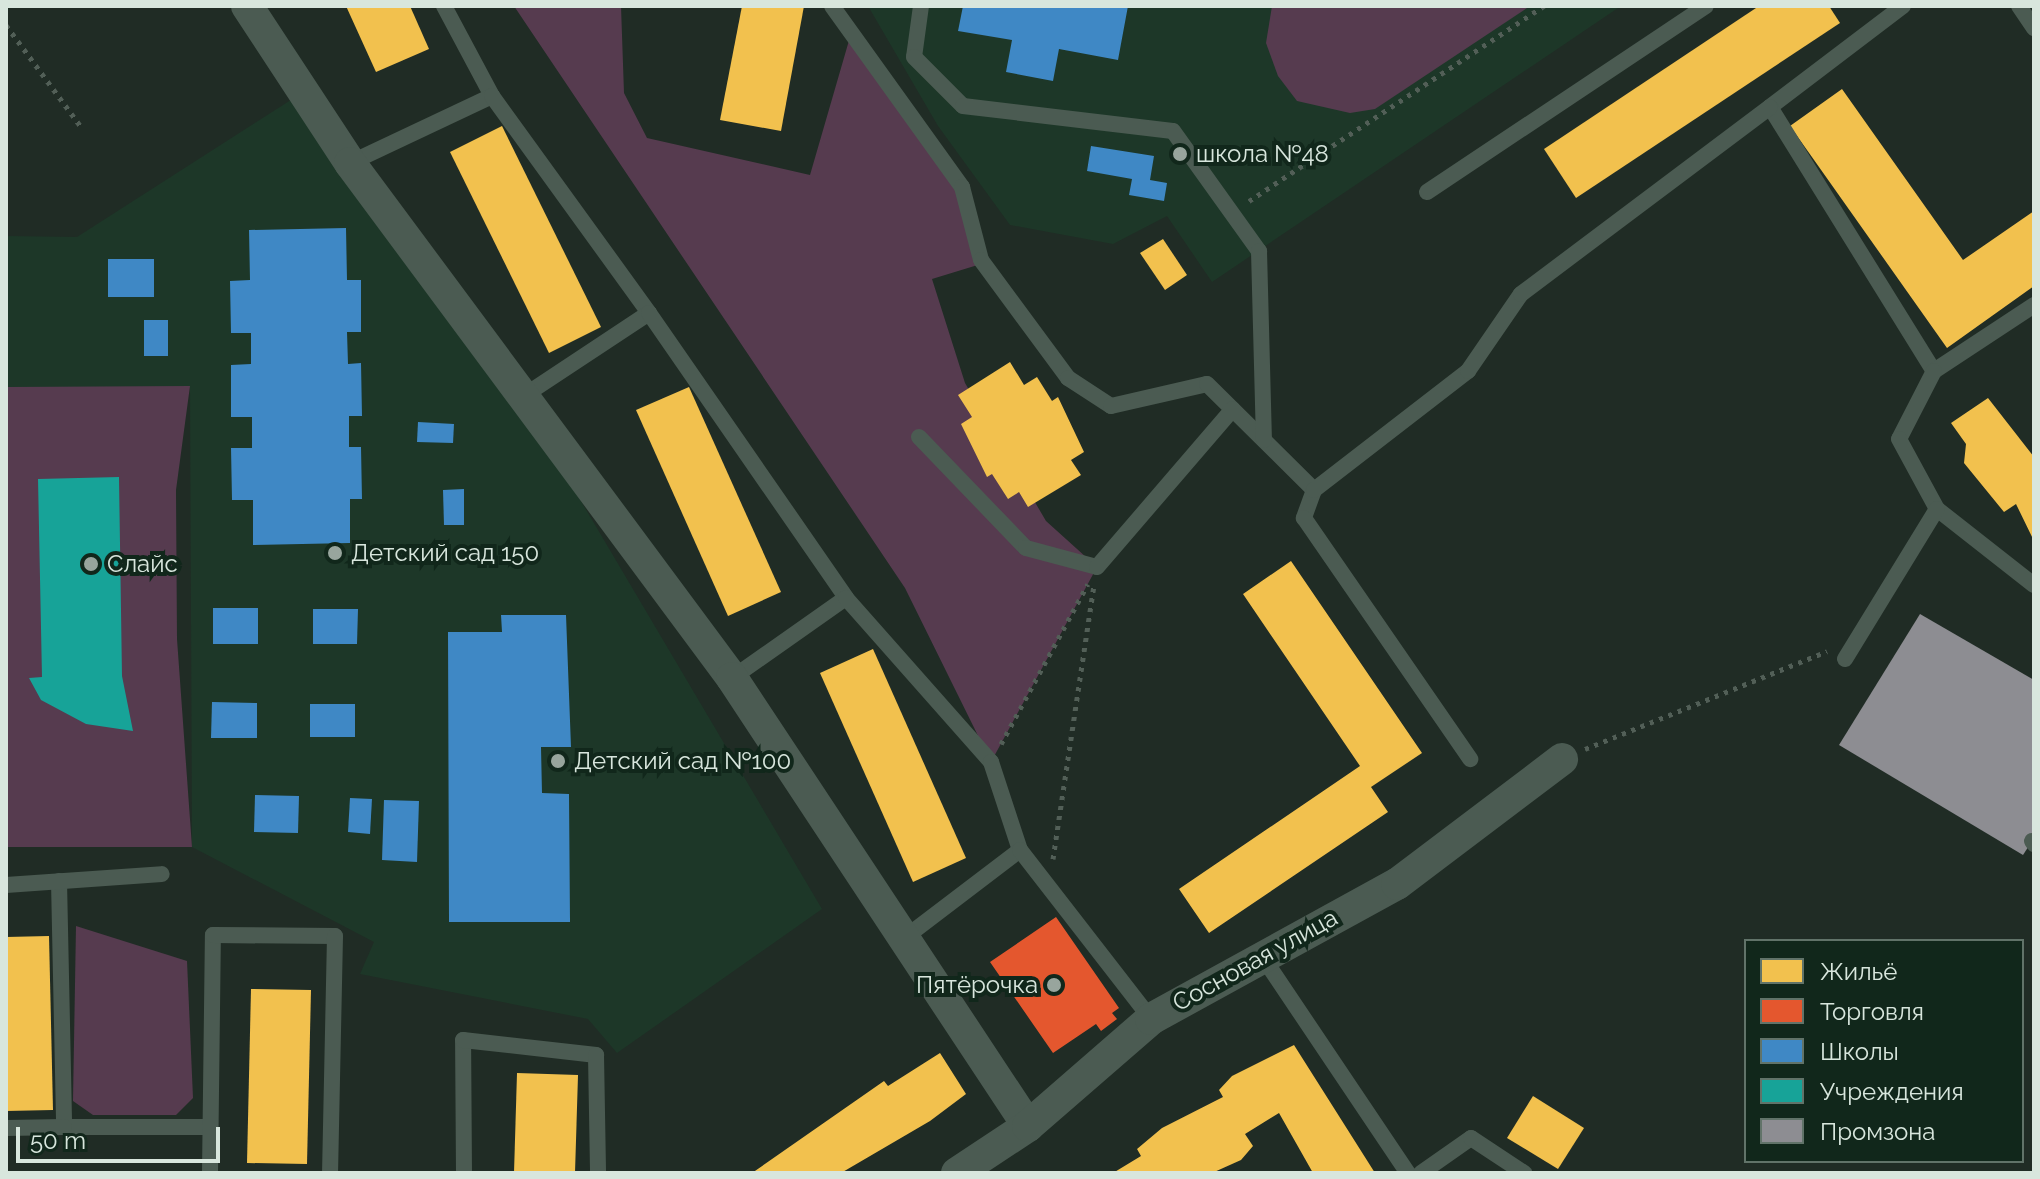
<!DOCTYPE html>
<html>
<head>
<meta charset="utf-8">
<style>
  body { margin:0 }
  #map { position:relative; width:2040px; height:1179px; overflow:hidden; background:#202c25; font-family:Raleway,sans-serif }
  div>[style] { position:absolute }
  .built>* { inset:0; background:#1d3728 }
  .green>* { inset:0; background:#563b4f }
  .homes>* { inset:0; background:#f2c14e }
  .shops>* { inset:0; background:#e4572e }
  .schools>* { inset:0; background:#3f88c5 }
  .public>* { inset:0; background:#17a398 }
  .industry>* { inset:0; background:#8d8d92 }
  .path>* { height:5px; margin-top:-2.5px; transform-origin:0; background:repeating-linear-gradient(90deg,#525f57 0 4px,transparent 0 10px) }
  .service>* { height:16px; margin:-8px; padding:0 8px; transform-origin:8px; border-radius:8px; background:#4b5b52 }
  .minor>* { height:32px; margin:-16px; padding:0 16px; transform-origin:16px; border-radius:16px; background:#4b5b52 }
  .dots>* { width:22px; height:22px; translate:-50% -50%; box-sizing:border-box; border:4px solid #11271b; border-radius:50% }
  span { translate:-50% -50%; white-space:nowrap; text-align:center; line-height:1.15; -webkit-text-stroke:8px #11271b; paint-order:stroke }
  .poi-label { font-size:24px; color:#d8e6dd }
  .left { translate:0 -50%; text-align:left }
  .right { translate:-100% -50%; text-align:right }
  .street-label { font-size:24px; color:#d8e6dd }
  .frame { position:absolute; inset:0; border:8px solid #d8e6dd; pointer-events:none }
  .legend { position:absolute; left:1744px; top:939px; width:280px; height:224px; box-sizing:border-box; background:#11271b; border:2px solid #617369; margin:0; padding:10px 14px; list-style:none; font-size:24px; color:#d8e6dd }
  .legend li { display:flex; align-items:center; gap:16px; height:40px }
  .legend b { width:40px; border:2px solid #617369 }
  .scale { position:absolute; left:16px; top:1127px; width:204px; height:36px; box-sizing:border-box; border:4px solid #d8e6dd; border-top:0; padding-left:10px; font-size:24px; line-height:28px; white-space:nowrap; color:#d8e6dd; -webkit-text-stroke:6px #11271b; paint-order:stroke }
</style>
</head>
<body>
<div id="map">
  <div class="built">
    <i style="clip-path:polygon(868px 6px,1621px 6px,1212px 282px,1167px 216px,1113px 244px,1010px 225px,938px 126px)"></i>
    <i style="clip-path:polygon(294px 98px,575px 491px,822px 909px,617px 1053px,588px 1019px,360px 974px,374px 942px,192px 847px,190px 387px,6px 387px,6px 236px,77px 237px)"></i>
  </div>
  <div class="green">
    <i style="clip-path:polygon(514px 6px,621px 6px,624px 93px,647px 138px,810px 175px,850px 37px,962px 187px,981px 264px,932px 279px,965px 383px,1046px 521px,1097px 567px,991px 762px,905px 588px)"></i>
    <i style="clip-path:polygon(1272px 6px,1530px 6px,1375px 109px,1350px 113px,1297px 101px,1278px 76px,1266px 43px)"></i>
    <i style="clip-path:polygon(190px 386px,176px 490px,177px 639px,192px 847px,6px 847px,6px 387px)"></i>
    <i style="clip-path:polygon(76px 926px,187px 961px,193px 1098px,176px 1115px,93px 1115px,73px 1101px)"></i>
  </div>
  <div class="homes">
    <i style="clip-path:polygon(346px 6px,410px 6px,429px 49px,376px 72px)"></i>
    <i style="clip-path:polygon(742px 6px,804px 6px,781px 131px,720px 120px)"></i>
    <i style="clip-path:polygon(1759px 6px,1829px 6px,1840px 23px,1576px 198px,1544px 149px)"></i>
    <i style="clip-path:polygon(1842px 89px,1963px 260px,2034px 211px,2034px 286px,1947px 348px,1790px 126px)"></i>
    <i style="clip-path:polygon(502px 126px,601px 327px,549px 353px,450px 152px)"></i>
    <i style="clip-path:polygon(1163px 239px,1187px 275px,1165px 290px,1140px 253px)"></i>
    <i style="clip-path:polygon(1010px 362px,1024px 385px,1037px 377px,1052px 401px,1058px 397px,1084px 452px,1071px 460px,1081px 475px,1028px 507px,1019px 492px,1008px 499px,992px 474px,987px 477px,961px 424px,972px 417px,958px 395px)"></i>
    <i style="clip-path:polygon(689px 387px,781px 592px,728px 616px,636px 410px)"></i>
    <i style="clip-path:polygon(1988px 398px,2034px 457px,2034px 541px,2016px 504px,2004px 512px,1964px 463px,1966px 444px,1951px 423px)"></i>
    <i style="clip-path:polygon(1291px 561px,1422px 753px,1371px 787px,1388px 812px,1209px 933px,1179px 889px,1360px 766px,1243px 594px)"></i>
    <i style="clip-path:polygon(873px 649px,966px 858px,913px 882px,820px 673px)"></i>
    <i style="clip-path:polygon(49px 936px,53px 1110px,6px 1111px,6px 937px)"></i>
    <i style="clip-path:polygon(251px 989px,311px 990px,307px 1164px,247px 1163px)"></i>
    <i style="clip-path:polygon(1294px 1045px,1375px 1173px,1313px 1173px,1279px 1113px,1245px 1134px,1253px 1146px,1241px 1160px,1212px 1173px,1113px 1173px,1141px 1156px,1137px 1149px,1162px 1128px,1223px 1097px,1219px 1090px,1232px 1076px)"></i>
    <i style="clip-path:polygon(940px 1053px,966px 1094px,930px 1121px,841px 1173px,752px 1173px,884px 1081px,888px 1086px)"></i>
    <i style="clip-path:polygon(517px 1073px,578px 1075px,575px 1173px,514px 1173px)"></i>
    <i style="clip-path:polygon(1533px 1096px,1584px 1128px,1558px 1169px,1507px 1138px)"></i>
  </div>
  <div class="shops">
    <i style="clip-path:polygon(1056px 917px,1119px 1008px,1112px 1013px,1117px 1019px,1101px 1031px,1096px 1024px,1053px 1053px,990px 962px)"></i>
  </div>
  <div class="schools">
    <i style="clip-path:polygon(963px 6px,1128px 6px,1118px 60px,1059px 49px,1053px 81px,1006px 72px,1012px 40px,958px 31px)"></i>
    <i style="clip-path:polygon(1091px 146px,1154px 156px,1150px 180px,1167px 183px,1164px 201px,1129px 195px,1132px 179px,1087px 171px)"></i>
    <i style="clip-path:polygon(346px 228px,347px 280px,361px 280px,361px 332px,347px 332px,348px 364px,361px 363px,362px 416px,349px 416px,349px 447px,361px 447px,362px 499px,350px 499px,350px 543px,253px 545px,253px 500px,232px 500px,231px 448px,252px 448px,252px 417px,231px 417px,231px 365px,251px 364px,251px 333px,231px 333px,230px 281px,250px 280px,249px 230px)"></i>
    <i style="clip-path:polygon(108px 259px,154px 259px,154px 297px,108px 297px)"></i>
    <i style="clip-path:polygon(144px 320px,168px 320px,168px 356px,144px 356px)"></i>
    <i style="clip-path:polygon(418px 422px,454px 424px,453px 443px,417px 442px)"></i>
    <i style="clip-path:polygon(464px 489px,464px 525px,444px 525px,443px 490px)"></i>
    <i style="clip-path:polygon(213px 608px,258px 608px,258px 644px,213px 644px)"></i>
    <i style="clip-path:polygon(313px 609px,358px 609px,357px 644px,313px 644px)"></i>
    <i style="clip-path:polygon(501px 615px,566px 615px,571px 747px,541px 747px,542px 793px,569px 794px,570px 922px,449px 922px,448px 632px,502px 632px)"></i>
    <i style="clip-path:polygon(212px 702px,257px 703px,257px 738px,211px 738px)"></i>
    <i style="clip-path:polygon(310px 704px,355px 704px,355px 737px,310px 737px)"></i>
    <i style="clip-path:polygon(255px 795px,299px 796px,298px 833px,254px 832px)"></i>
    <i style="clip-path:polygon(350px 798px,372px 799px,370px 834px,348px 832px)"></i>
    <i style="clip-path:polygon(384px 800px,419px 801px,417px 862px,382px 860px)"></i>
  </div>
  <div class="public">
    <i style="clip-path:polygon(119px 477px,122px 676px,133px 731px,86px 724px,41px 700px,29px 678px,42px 677px,38px 479px)"></i>
  </div>
  <div class="industry">
    <i style="clip-path:polygon(1920px 614px,2034px 680px,2034px 838px,2023px 855px,1839px 745px)"></i>
  </div>
  <div class="path">
    <i style="left:6px;top:25px;width:128px;rotate:53.6deg"></i>
    <i style="left:1249px;top:201px;width:354px;rotate:-33.5deg"></i>
    <i style="left:1001px;top:744px;width:182px;rotate:-61.5deg"></i>
    <i style="left:1585px;top:749px;width:261px;rotate:-22deg"></i>
    <i style="left:1053px;top:859px;width:278px;rotate:-81.5deg"></i>
  </div>
  <div class="service">
    <i style="left:444px;top:6px;width:102px;rotate:61.9deg"></i>
    <i style="left:832px;top:6px;width:223px;rotate:54.3deg"></i>
    <i style="left:962px;top:187px;width:75px;rotate:75.4deg"></i>
    <i style="left:981px;top:260px;width:147px;rotate:53.6deg"></i>
    <i style="left:1068px;top:378px;width:51px;rotate:33.1deg"></i>
    <i style="left:1111px;top:406px;width:98px;rotate:-12.9deg"></i>
    <i style="left:1207px;top:384px;width:151px;rotate:44.7deg"></i>
    <i style="left:1314px;top:490px;width:30px;rotate:110deg"></i>
    <i style="left:1304px;top:518px;width:293px;rotate:55.4deg"></i>
    <i style="left:921px;top:6px;width:51px;rotate:97.8deg"></i>
    <i style="left:914px;top:57px;width:69px;rotate:45deg"></i>
    <i style="left:963px;top:106px;width:211px;rotate:6.8deg"></i>
    <i style="left:1173px;top:131px;width:148px;rotate:54.4deg"></i>
    <i style="left:1259px;top:251px;width:189px;rotate:88.5deg"></i>
    <i style="left:1903px;top:6px;width:167px;rotate:142.8deg"></i>
    <i style="left:1770px;top:107px;width:311px;rotate:58.2deg"></i>
    <i style="left:1934px;top:371px;width:120px;rotate:-33.4deg"></i>
    <i style="left:2019px;top:6px;width:27px;rotate:56deg"></i>
    <i style="left:350px;top:163px;width:157px;rotate:-25.3deg"></i>
    <i style="left:492px;top:96px;width:268px;rotate:54.1deg"></i>
    <i style="left:649px;top:313px;width:152px;rotate:146.5deg"></i>
    <i style="left:1427px;top:192px;width:335px;rotate:-33.7deg"></i>
    <i style="left:649px;top:313px;width:346px;rotate:55.3deg"></i>
    <i style="left:1934px;top:371px;width:76px;rotate:117.2deg"></i>
    <i style="left:1899px;top:439px;width:80px;rotate:61.5deg"></i>
    <i style="left:1937px;top:509px;width:123px;rotate:38.1deg"></i>
    <i style="left:919px;top:437px;width:154px;rotate:46.1deg"></i>
    <i style="left:1026px;top:548px;width:73px;rotate:15deg"></i>
    <i style="left:1097px;top:567px;width:208px;rotate:-49.3deg"></i>
    <i style="left:1314px;top:490px;width:195px;rotate:-37.7deg"></i>
    <i style="left:1468px;top:371px;width:93px;rotate:-55.5deg"></i>
    <i style="left:1521px;top:294px;width:311px;rotate:-36.9deg"></i>
    <i style="left:1845px;top:659px;width:176px;rotate:-58.5deg"></i>
    <i style="left:732px;top:678px;width:139px;rotate:-35.1deg"></i>
    <i style="left:846px;top:598px;width:219px;rotate:48.5deg"></i>
    <i style="left:991px;top:762px;width:93px;rotate:71.8deg"></i>
    <i style="left:1020px;top:850px;width:148px;rotate:142.7deg"></i>
    <i style="left:2032px;top:841px;width:4px;rotate:56deg"></i>
    <i style="left:1020px;top:850px;width:214px;rotate:52.2deg"></i>
    <i style="left:59px;top:881px;width:246px;rotate:88.8deg"></i>
    <i style="left:64px;top:1127px;width:146px"></i>
    <i style="left:6px;top:885px;width:156px;rotate:-4deg"></i>
    <i style="left:1262px;top:956px;width:262px;rotate:56.1deg"></i>
    <i style="left:6px;top:1128px;width:58px;rotate:-1deg"></i>
    <i style="left:210px;top:1173px;width:238px;rotate:-89.3deg"></i>
    <i style="left:213px;top:935px;width:122px;rotate:0.5deg"></i>
    <i style="left:335px;top:936px;width:237px;rotate:91.2deg"></i>
    <i style="left:464px;top:1173px;width:133px;rotate:-90.4deg"></i>
    <i style="left:463px;top:1040px;width:134px;rotate:6.4deg"></i>
    <i style="left:596px;top:1055px;width:118px;rotate:89deg"></i>
    <i style="left:1421px;top:1173px;width:61px;rotate:-35deg"></i>
    <i style="left:1471px;top:1138px;width:64px;rotate:33.4deg"></i>
  </div>
  <div class="minor">
    <i style="left:247px;top:6px;width:188px;rotate:56.7deg"></i>
    <i style="left:350px;top:163px;width:641px;rotate:53.43deg"></i>
    <i style="left:732px;top:678px;width:537px;rotate:56.55deg"></i>
    <i style="left:957px;top:1173px;width:85px;rotate:-33.5deg"></i>
    <i style="left:1028px;top:1126px;width:163px;rotate:-41deg"></i>
    <i style="left:1151px;top:1019px;width:281px;rotate:-28.8deg"></i>
    <i style="left:1397px;top:884px;width:207px;rotate:-37.1deg"></i>
  </div>
  <div class="dots">
    <i style="left:1180px;top:154px;background:#98a59d"></i>
    <i style="left:335px;top:553px;background:#98a59d"></i>
    <i style="left:91px;top:564px;background:#98a59d"></i>
    <i style="left:558px;top:761px;background:#98a59d"></i>
    <i style="left:1054px;top:985px;background:#98a59d"></i>
  </div>
  <div class="poi-label">
    <span class="left" style="left:1196px;top:154px">школа №48</span>
    <span class="left" style="left:351px;top:553px">Детский сад 150</span>
    <span class="left" style="left:107px;top:564px">Слайс</span>
    <span class="left" style="left:574px;top:761px">Детский сад №100</span>
    <span class="right" style="left:1038px;top:985px">Пятёрочка</span>
  </div>
  <div class="street-label">
    <span style="left:1255px;top:960px;rotate:-29deg">Сосновая улица</span>
  </div>
  <div class="frame"></div>
  <ul class="legend">
  <li><b style="height:22px;background:#f2c14e"></b>Жильё</li>
  <li><b style="height:22px;background:#e4572e"></b>Торговля</li>
  <li><b style="height:22px;background:#3f88c5"></b>Школы</li>
  <li><b style="height:22px;background:#17a398"></b>Учреждения</li>
  <li><b style="height:22px;background:#8d8d92"></b>Промзона</li>
  </ul>
  <div class="scale">50 m</div>
</div>
</body>
</html>
